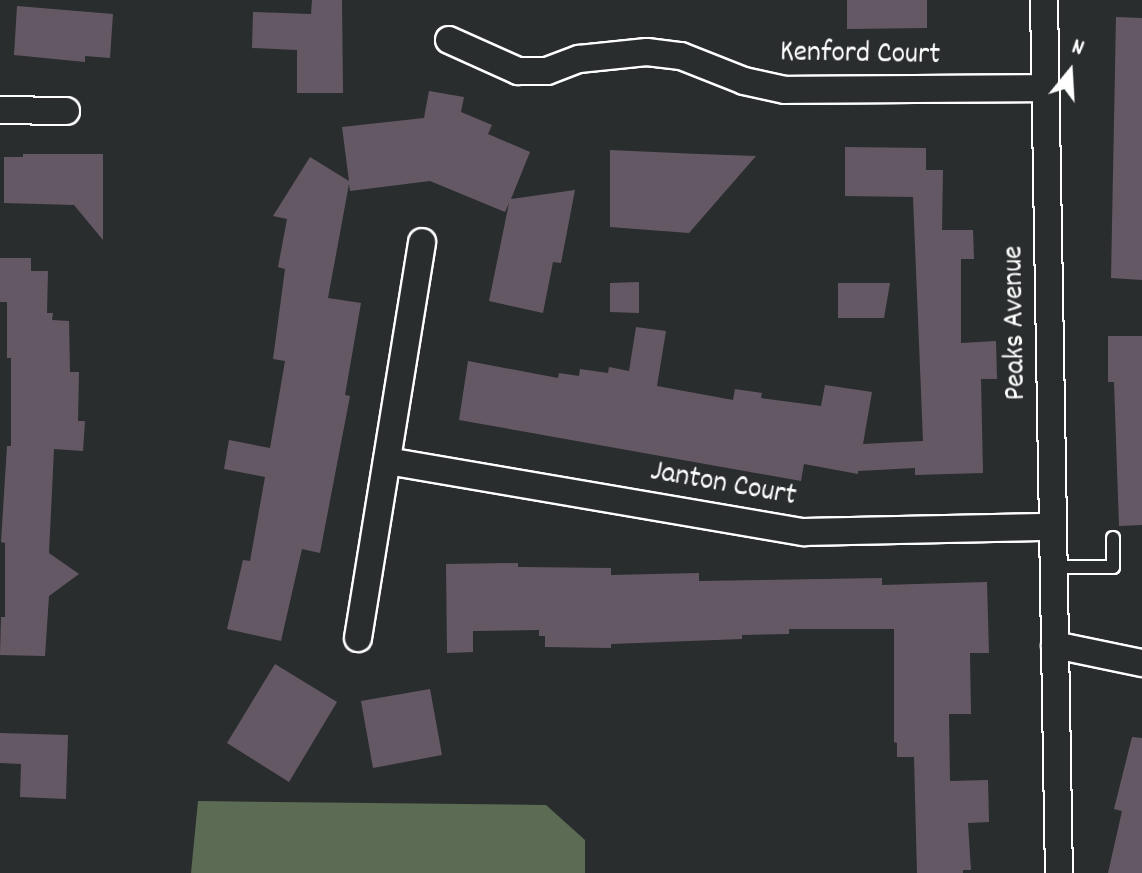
<!DOCTYPE html>
<html>
<head>
<meta charset="utf-8">
<style>
  body { margin:0 }
  #map { position:relative; width:1142px; height:873px; overflow:hidden; background:#2a2d2e; font-family:Dekko,sans-serif }
  div>[style] { position:absolute }
  .green>* { inset:0; background:#5c6b53 }
  .building>* { inset:0; background:#655865 }
  .roads { filter:drop-shadow(2px 0 #fff) drop-shadow(-2px 0 #fff) drop-shadow(0 2px #fff) drop-shadow(0 -2px #fff) }
  .service>* { height:12px; margin:-6px; padding:0 6px; transform-origin:6px; border-radius:6px; background:#2a2d2e }
  .minor>* { height:26px; margin:-13px; padding:0 13px; transform-origin:13px; border-radius:13px; background:#2a2d2e }
  span { translate:-50% -50%; white-space:nowrap; text-align:center; line-height:1.15; -webkit-text-stroke:7px #2a2d2e; paint-order:stroke }
  .street-label { font-size:30px; color:#fff }
  .north { position:absolute; left:1030px; top:32px; width:80px; height:80px; -webkit-text-stroke:6px #2a2d2e; paint-order:stroke; rotate:18deg; font-size:22px; font-weight:700; line-height:32px; text-align:center; color:#fff }
  .north::after { content:''; display:block; margin:auto; width:28px; height:36px; background:#fff; clip-path:polygon(50% 0,100% 100%,50% 72%,0 100%) }
</style>
</head>
<body>
<div id="map">
  <div class="green">
    <i style="clip-path:polygon(198px 801px,546px 805px,585px 840px,585px 873px,191px 873px)"></i>
  </div>
  <div class="building">
    <i style="clip-path:polygon(312px 0,342px 0,343px 93px,297px 93px,297px 50px,252px 48px,253px 12px,311px 14px)"></i>
    <i style="clip-path:polygon(847px 0,927px 0,927px 28px,847px 29px)"></i>
    <i style="clip-path:polygon(17px 6px,113px 14px,110px 58px,85px 56px,85px 62px,14px 55px)"></i>
    <i style="clip-path:polygon(1116px 17px,1142px 18px,1142px 280px,1111px 278px)"></i>
    <i style="clip-path:polygon(429px 91px,464px 97px,461px 112px,492px 125px,488px 134px,530px 152px,511px 199px,575px 190px,561px 263px,553px 262px,543px 313px,489px 301px,509px 203px,505px 212px,430px 181px,350px 191px,349px 184px,328px 298px,361px 303px,345px 395px,350px 396px,320px 553px,302px 549px,281px 641px,227px 629px,243px 560px,250px 561px,265px 477px,224px 469px,229px 440px,270px 448px,285px 361px,273px 359px,285px 269px,278px 267px,287px 219px,273px 216px,310px 157px,349px 181px,342px 127px,424px 118px)"></i>
    <i style="clip-path:polygon(845px 147px,926px 148px,926px 170px,943px 170px,942px 230px,973px 230px,974px 259px,961px 259px,961px 343px,996px 341px,997px 379px,981px 379px,983px 473px,915px 475px,915px 468px,858px 471px,858px 474px,804px 464px,801px 481px,459px 420px,468px 361px,558px 378px,559px 373px,579px 376px,580px 369px,608px 373px,609px 367px,629px 371px,636px 327px,666px 331px,657px 386px,733px 400px,735px 389px,762px 393px,761px 398px,821px 406px,825px 385px,872px 392px,863px 444px,923px 441px,913px 197px,845px 196px)"></i>
    <i style="clip-path:polygon(610px 150px,698px 154px,756px 156px,689px 233px,610px 227px)"></i>
    <i style="clip-path:polygon(23px 154px,103px 154px,103px 240px,74px 205px,4px 203px,4px 157px,23px 157px)"></i>
    <i style="clip-path:polygon(0 258px,31px 258px,31px 271px,48px 271px,47px 313px,53px 313px,52px 320px,69px 321px,70px 372px,79px 372px,78px 421px,85px 421px,83px 451px,54px 449px,49px 553px,79px 574px,49px 596px,45px 656px,0 655px,1px 617px,5px 617px,5px 543px,1px 542px,7px 446px,11px 446px,11px 358px,7px 358px,7px 302px,0 302px)"></i>
    <i style="clip-path:polygon(639px 282px,639px 313px,610px 312px,610px 283px)"></i>
    <i style="clip-path:polygon(838px 283px,890px 283px,884px 318px,838px 318px)"></i>
    <i style="clip-path:polygon(1108px 336px,1142px 336px,1142px 525px,1119px 526px,1114px 382px,1108px 382px)"></i>
    <i style="clip-path:polygon(518px 563px,518px 567px,611px 568px,611px 575px,699px 573px,699px 581px,882px 578px,882px 585px,987px 582px,989px 653px,970px 653px,971px 714px,949px 714px,950px 781px,988px 780px,989px 822px,968px 823px,971px 870px,963px 870px,963px 873px,917px 873px,914px 757px,897px 757px,897px 743px,894px 742px,894px 629px,789px 629px,789px 634px,742px 635px,742px 639px,611px 644px,611px 648px,545px 647px,545px 636px,539px 636px,539px 630px,473px 631px,473px 652px,447px 653px,446px 564px)"></i>
    <i style="clip-path:polygon(275px 664px,337px 702px,289px 782px,227px 743px)"></i>
    <i style="clip-path:polygon(430px 689px,442px 755px,373px 768px,361px 701px)"></i>
    <i style="clip-path:polygon(0 733px,68px 735px,66px 799px,20px 797px,21px 764px,0 763px)"></i>
    <i style="clip-path:polygon(1132px 737px,1142px 738px,1142px 873px,1108px 873px,1122px 811px,1114px 809px)"></i>
  </div>
  <div class="roads">
    <div class="service">
      <i style="left:1053px;top:567px;width:60px"></i>
      <i style="left:1113px;top:567px;width:29px;rotate:-90deg"></i>
    </div>
    <div class="minor">
      <i style="left:1044px;top:0;width:873px;rotate:89.02deg"></i>
      <i style="left:449px;top:40px;width:76px;rotate:24.2deg"></i>
      <i style="left:518px;top:71px;width:29px"></i>
      <i style="left:547px;top:71px;width:34px;rotate:-21deg"></i>
      <i style="left:579px;top:59px;width:68px;rotate:-5.9deg"></i>
      <i style="left:647px;top:52px;width:34px;rotate:7deg"></i>
      <i style="left:681px;top:56px;width:68px;rotate:21.6deg"></i>
      <i style="left:744px;top:81px;width:42px;rotate:12.4deg"></i>
      <i style="left:785px;top:90px;width:260px;rotate:-0.4deg"></i>
      <i style="left:0;top:110px;width:66px;rotate:0.9deg"></i>
      <i style="left:387px;top:461px;width:423px;rotate:9.7deg"></i>
      <i style="left:804px;top:532px;width:248px;rotate:-1.2deg"></i>
      <i style="left:358px;top:638px;width:401px;rotate:-80.8deg"></i>
      <i style="left:1055px;top:645px;width:89px;rotate:11.7deg"></i>
    </div>
  </div>
  <div class="street-label">
    <span style="left:860px;top:56px;rotate:1deg">Kenford Court</span>
    <span style="left:1017px;top:323px;rotate:-91deg">Peaks Avenue</span>
    <span style="left:723px;top:486px;rotate:10deg">Janton Court</span>
  </div>
  <div class="north">N</div>
</div>
</body>
</html>
